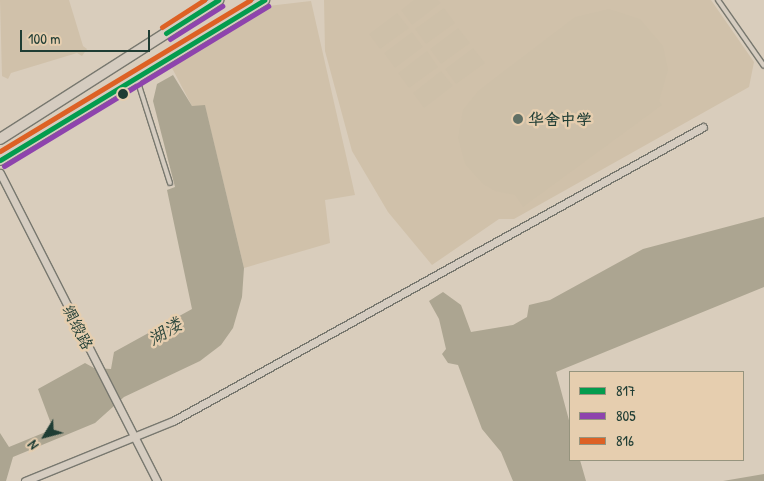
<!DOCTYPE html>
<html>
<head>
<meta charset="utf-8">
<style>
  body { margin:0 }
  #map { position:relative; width:764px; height:481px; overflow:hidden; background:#d9cdbc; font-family:"Patrick Hand","LXGW WenKai TC",sans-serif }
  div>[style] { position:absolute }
  .built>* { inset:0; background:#d0c1aa }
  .green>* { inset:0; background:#cec0a9 }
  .water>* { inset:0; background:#aca591 }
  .roads { filter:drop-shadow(1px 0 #78786f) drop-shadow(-1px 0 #78786f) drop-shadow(0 1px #78786f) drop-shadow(0 -1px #78786f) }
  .lane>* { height:4px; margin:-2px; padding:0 2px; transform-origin:2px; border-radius:2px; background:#d5ccc0 }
  .street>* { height:7px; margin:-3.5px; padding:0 3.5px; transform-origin:3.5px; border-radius:3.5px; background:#d5ccc0 }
  .secondary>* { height:10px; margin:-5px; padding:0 5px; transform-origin:5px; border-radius:5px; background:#d5ccc0 }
  .bus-1>* { height:5px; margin:-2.5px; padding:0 2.5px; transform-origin:2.5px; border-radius:2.5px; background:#039c4e }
  .bus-2>* { height:5px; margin:-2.5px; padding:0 2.5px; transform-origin:2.5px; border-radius:2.5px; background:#8e44ad }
  .bus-3>* { height:5px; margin:-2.5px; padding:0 2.5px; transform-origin:2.5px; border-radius:2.5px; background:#dd6124 }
  .dots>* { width:14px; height:14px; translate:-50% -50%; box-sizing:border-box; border:2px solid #e6ceaf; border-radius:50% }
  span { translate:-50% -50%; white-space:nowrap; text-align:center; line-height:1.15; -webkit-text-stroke:5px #e6ceaf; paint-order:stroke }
  .poi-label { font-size:16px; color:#1f3d34; font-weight:700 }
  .left { translate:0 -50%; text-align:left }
  .street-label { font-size:16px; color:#1f3d34 }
  .water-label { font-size:18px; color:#2b463c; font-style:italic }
  .legend { position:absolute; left:569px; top:371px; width:175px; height:90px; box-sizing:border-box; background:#e6ceaf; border:1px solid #96947e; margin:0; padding:6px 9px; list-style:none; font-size:15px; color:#1f3d34 }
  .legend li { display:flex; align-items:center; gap:10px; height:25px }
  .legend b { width:25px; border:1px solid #96947e }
  .north { position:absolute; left:20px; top:411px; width:50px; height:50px; -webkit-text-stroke:4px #e6ceaf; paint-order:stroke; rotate:233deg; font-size:14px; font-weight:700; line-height:20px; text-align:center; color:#1f3d34 }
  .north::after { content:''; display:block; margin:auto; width:18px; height:22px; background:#1f3d34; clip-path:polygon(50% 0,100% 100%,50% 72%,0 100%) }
  .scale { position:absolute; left:20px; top:30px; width:130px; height:22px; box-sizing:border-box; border:2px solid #1f3d34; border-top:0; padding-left:6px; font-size:15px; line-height:18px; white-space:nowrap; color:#1f3d34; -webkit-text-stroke:4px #e6ceaf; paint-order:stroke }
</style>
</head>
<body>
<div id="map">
  <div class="built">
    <i style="clip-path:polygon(0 0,69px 0,83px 46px,87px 49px,82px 56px,77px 53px,11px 73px,8px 79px,2px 76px)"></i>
    <i style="clip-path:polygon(324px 0,711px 0,754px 62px,749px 87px,514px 219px,499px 219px,432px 265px,388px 212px,352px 151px,325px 51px)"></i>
    <i style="clip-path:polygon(311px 1px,355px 195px,325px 200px,330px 243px,244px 268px,205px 106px,192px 106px,172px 68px,268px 6px)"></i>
  </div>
  <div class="green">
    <i style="clip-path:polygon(414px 0,438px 0,441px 3px,412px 25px,401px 10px)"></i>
    <i style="clip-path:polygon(444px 8px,455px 23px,426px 44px,415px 29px)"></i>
    <i style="clip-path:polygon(609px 9px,640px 19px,663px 46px,668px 70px,659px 101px,662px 105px,523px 207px,515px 195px,495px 191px,483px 184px,465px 164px,458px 138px,463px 110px,478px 91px,575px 17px)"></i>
    <i style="clip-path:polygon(397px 13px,409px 28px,380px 49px,369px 34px)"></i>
    <i style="clip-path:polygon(458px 28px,470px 43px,441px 64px,430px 49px)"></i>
    <i style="clip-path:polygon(412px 32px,423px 47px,395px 68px,384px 53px)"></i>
    <i style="clip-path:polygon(473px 48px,485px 63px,456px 84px,445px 69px)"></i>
    <i style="clip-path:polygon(427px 51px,438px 67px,409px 88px,398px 73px)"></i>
    <i style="clip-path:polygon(441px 71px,453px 86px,424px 108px,413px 93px)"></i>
  </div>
  <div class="water">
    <i style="clip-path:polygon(173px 75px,192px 106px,205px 105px,244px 268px,242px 297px,233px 328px,221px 345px,200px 361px,124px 397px,95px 423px,13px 457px,6px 481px,0 481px,0 433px,9px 447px,53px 429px,38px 389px,85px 363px,94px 368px,111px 369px,114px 352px,192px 309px,167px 190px,175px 187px,153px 101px,157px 84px)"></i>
    <i style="clip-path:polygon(764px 217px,764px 287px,556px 372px,570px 424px,570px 460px,580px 460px,586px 481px,513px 481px,501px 452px,482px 429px,458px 365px,448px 363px,442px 354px,446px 349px,439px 319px,429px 301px,443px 292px,461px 305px,471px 332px,513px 325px,527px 317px,529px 305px,550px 300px,643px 249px)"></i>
    <i style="clip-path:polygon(764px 474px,764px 481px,723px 481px)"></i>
  </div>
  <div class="roads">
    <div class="lane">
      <i style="left:718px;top:0;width:80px;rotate:55.1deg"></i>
      <i style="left:137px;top:79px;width:109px;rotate:72.4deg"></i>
    </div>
    <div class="street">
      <i style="left:0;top:173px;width:346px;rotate:63deg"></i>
      <i style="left:25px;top:481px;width:160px;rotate:-22.1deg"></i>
      <i style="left:173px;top:421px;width:606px;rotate:-29.02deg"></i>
    </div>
    <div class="secondary">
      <i style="left:0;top:139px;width:259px;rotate:-32.5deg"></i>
      <i style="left:0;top:160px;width:309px;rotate:-31.2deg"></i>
    </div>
  </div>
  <div class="bus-1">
    <i style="left:166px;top:33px;width:62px;rotate:-32.4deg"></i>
    <i style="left:0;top:160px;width:309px;rotate:-31.2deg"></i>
  </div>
  <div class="bus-2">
    <i style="left:170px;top:39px;width:62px;rotate:-32.4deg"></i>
    <i style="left:4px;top:166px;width:309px;rotate:-31.2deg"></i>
  </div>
  <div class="bus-3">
    <i style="left:162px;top:27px;width:50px;rotate:-32.7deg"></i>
    <i style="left:0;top:151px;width:292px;rotate:-31.1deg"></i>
  </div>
  <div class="dots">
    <i style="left:123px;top:94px;background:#1f3d34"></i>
    <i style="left:518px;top:119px;background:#606f64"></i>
  </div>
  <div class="poi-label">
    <span class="left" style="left:528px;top:119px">华舍中学</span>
  </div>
  <div class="street-label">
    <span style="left:78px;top:327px;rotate:63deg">绸缎路</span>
  </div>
  <div class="water-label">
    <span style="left:165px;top:332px;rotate:-31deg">湖溇</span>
  </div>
  <ul class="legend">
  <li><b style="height:6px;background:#039c4e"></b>817</li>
  <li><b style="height:6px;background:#8e44ad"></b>805</li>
  <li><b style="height:6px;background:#dd6124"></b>816</li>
  </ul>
  <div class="north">N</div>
  <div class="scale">100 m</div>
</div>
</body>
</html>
